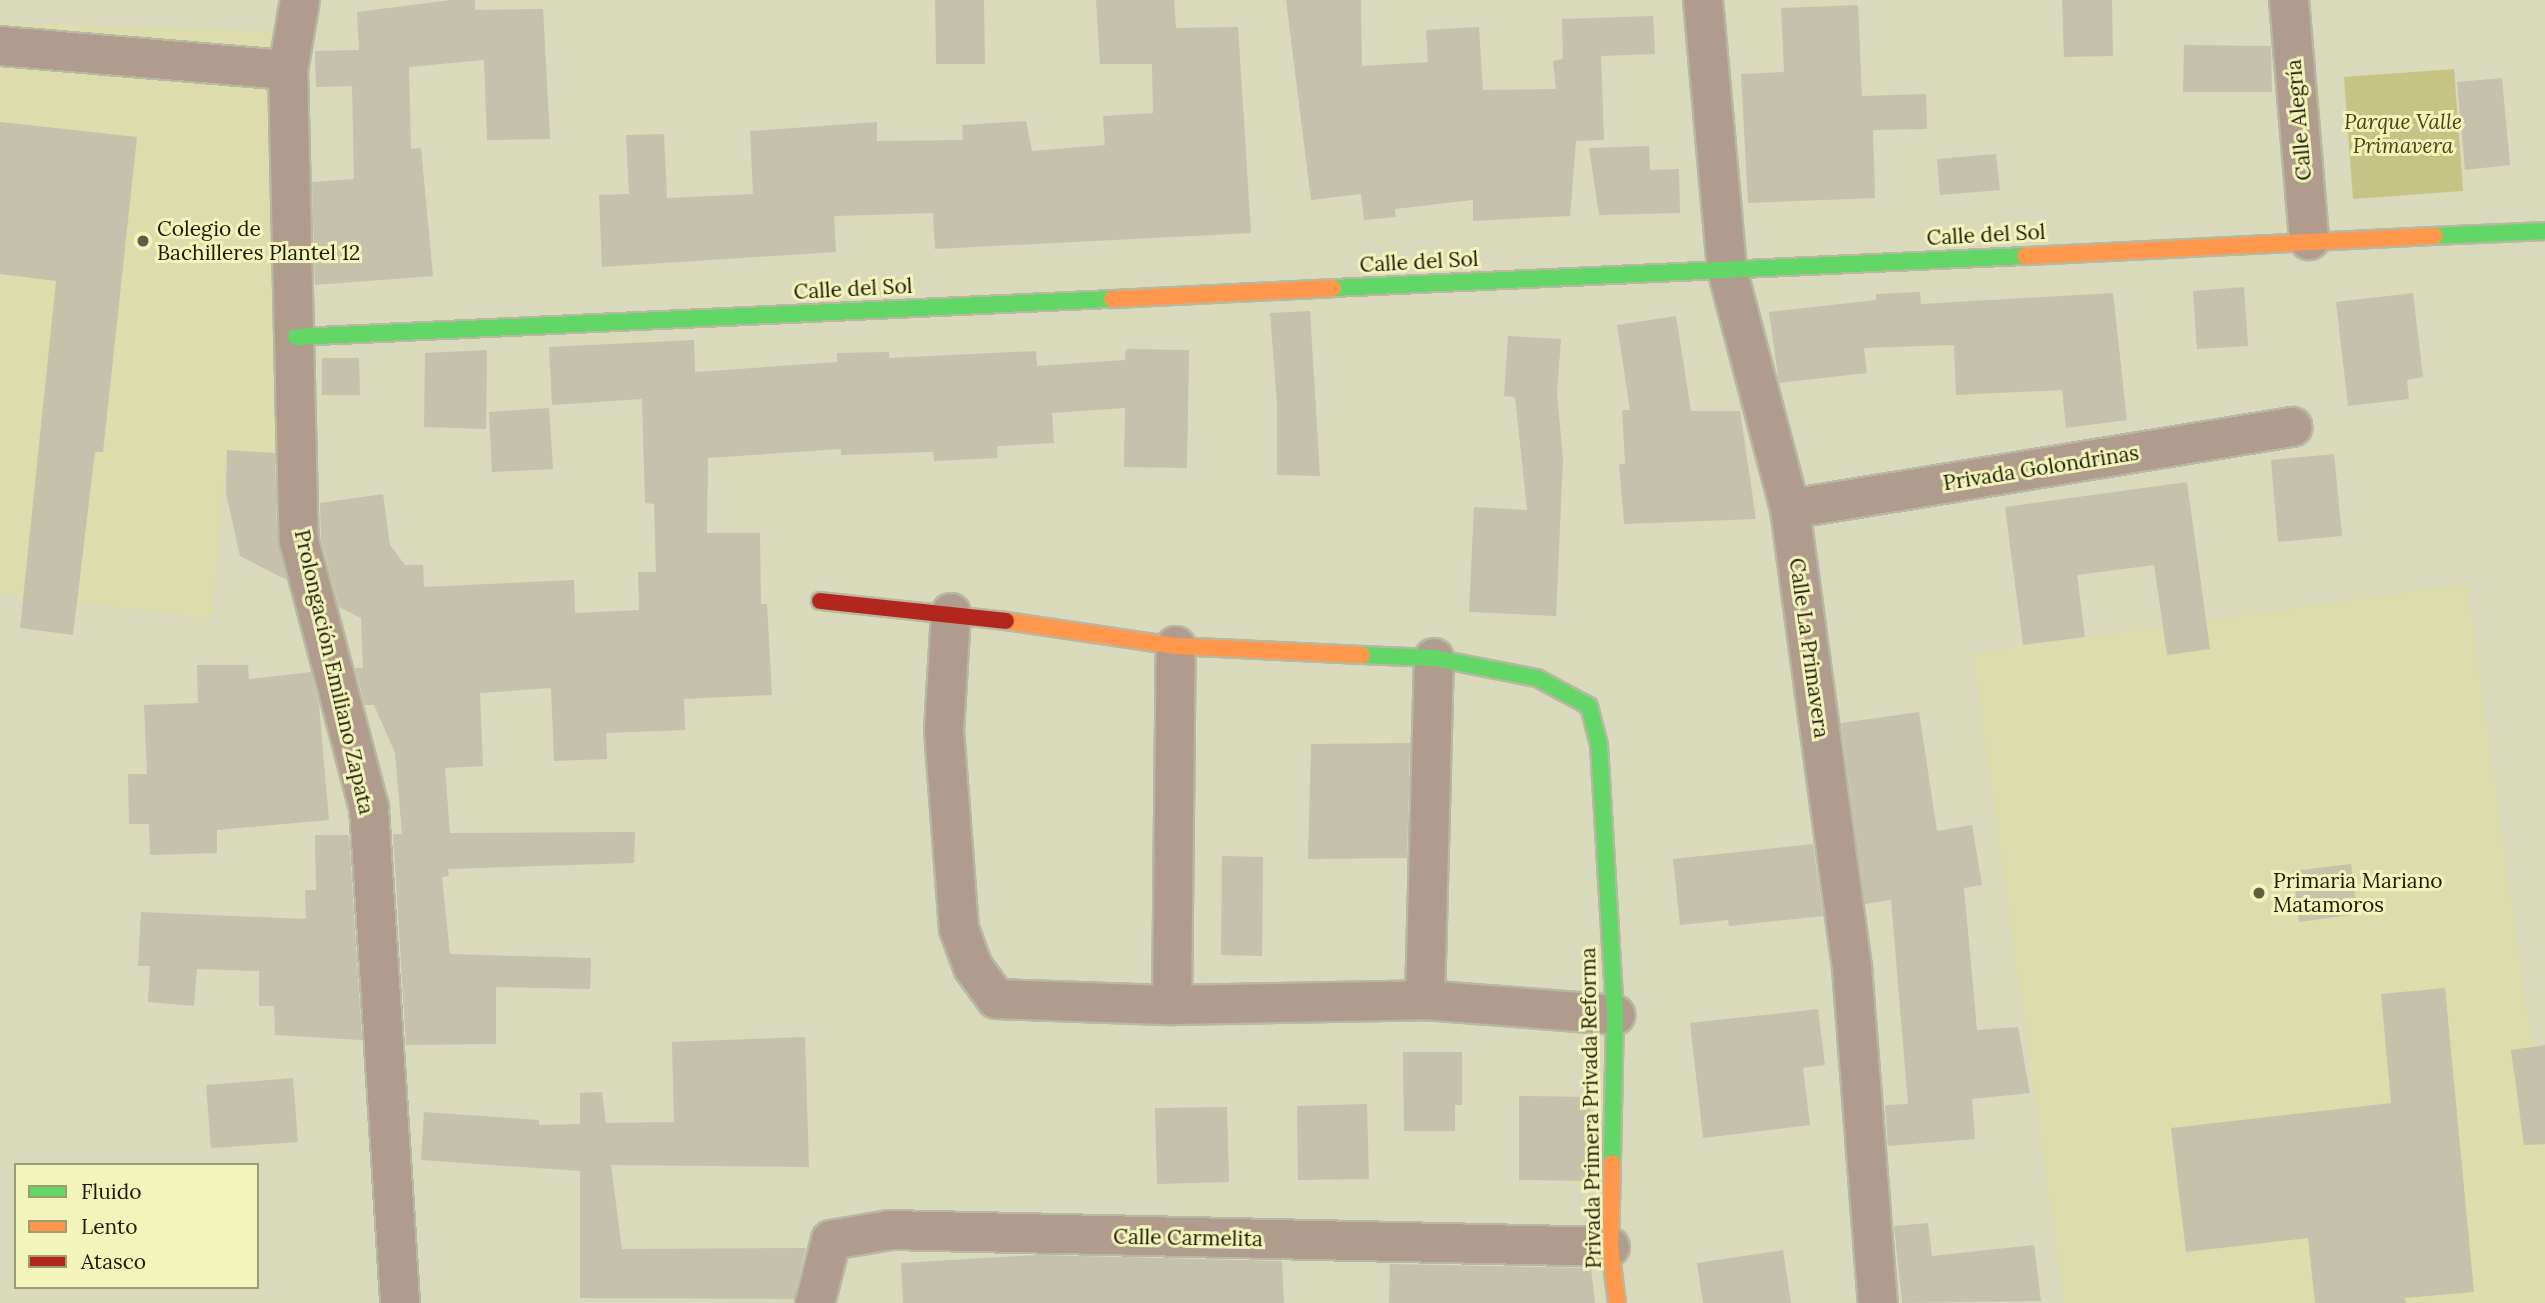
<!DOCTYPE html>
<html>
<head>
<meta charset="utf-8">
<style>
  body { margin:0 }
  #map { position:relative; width:2545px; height:1303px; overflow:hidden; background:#d9d9bc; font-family:Lora,serif }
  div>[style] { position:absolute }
  .built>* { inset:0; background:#dcdcac }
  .green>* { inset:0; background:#c6c484 }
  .building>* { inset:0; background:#c6c1aa }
  .roads { filter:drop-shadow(2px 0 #b8b8a1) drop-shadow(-2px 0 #b8b8a1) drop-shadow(0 2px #b8b8a1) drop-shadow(0 -2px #b8b8a1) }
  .street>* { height:38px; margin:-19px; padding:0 19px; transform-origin:19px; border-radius:19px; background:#b09c8d }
  .fast>* { height:16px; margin:-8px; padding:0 8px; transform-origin:8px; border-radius:8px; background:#63d668 }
  .slow>* { height:16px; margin:-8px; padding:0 8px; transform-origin:8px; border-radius:8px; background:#ff974d }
  .jam>* { height:16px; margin:-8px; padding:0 8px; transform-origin:8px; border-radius:8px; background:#b3261e }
  .dots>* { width:19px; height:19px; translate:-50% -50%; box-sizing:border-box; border:4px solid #f3f3bc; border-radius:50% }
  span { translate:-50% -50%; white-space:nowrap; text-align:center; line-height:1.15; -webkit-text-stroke:6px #f3f3bc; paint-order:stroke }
  .street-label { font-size:21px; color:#1c1b06 }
  .park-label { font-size:21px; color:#48460f; font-style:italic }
  .poi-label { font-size:21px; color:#1c1b06 }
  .left { translate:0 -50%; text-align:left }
  .legend { position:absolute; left:14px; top:1163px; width:245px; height:126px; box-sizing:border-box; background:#f3f3bc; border:2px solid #9d9d73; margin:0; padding:9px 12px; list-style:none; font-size:21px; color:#1c1b06 }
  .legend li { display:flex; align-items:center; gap:14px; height:35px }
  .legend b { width:35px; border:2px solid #9d9d73 }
</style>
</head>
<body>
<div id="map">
  <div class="built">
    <i style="clip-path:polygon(0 23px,295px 32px,279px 453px,227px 450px,212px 619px,0 593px)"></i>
    <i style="clip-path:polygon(2467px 584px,2545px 1134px,2545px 1303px,2064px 1303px,1972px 653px)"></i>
  </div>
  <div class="green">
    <i style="clip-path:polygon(2454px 69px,2463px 191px,2353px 199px,2344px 77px)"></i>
  </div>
  <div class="building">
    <i style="clip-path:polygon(451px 0,475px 0,475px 10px,543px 9px,550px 139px,487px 140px,484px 60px,409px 67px,411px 149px,421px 148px,433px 276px,315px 285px,312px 182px,354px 179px,352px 86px,316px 87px,315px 51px,359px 50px,357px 12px)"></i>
    <i style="clip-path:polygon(935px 0,984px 0,985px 64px,936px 64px)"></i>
    <i style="clip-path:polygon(1096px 0,1174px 0,1176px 28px,1238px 27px,1251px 233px,935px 249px,933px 213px,834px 216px,836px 252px,602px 267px,599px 195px,629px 194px,626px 135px,664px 134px,667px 198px,753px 194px,750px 131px,877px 122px,877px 141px,963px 140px,962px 125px,1026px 121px,1032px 151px,1105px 145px,1103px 116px,1153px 113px,1152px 64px,1100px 64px)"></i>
    <i style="clip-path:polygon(1286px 0,1361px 0,1362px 66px,1428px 62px,1426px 30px,1479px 27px,1483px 90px,1556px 89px,1553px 61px,1563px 59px,1562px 19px,1653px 16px,1655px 54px,1601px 56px,1604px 140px,1576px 141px,1570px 216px,1473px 221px,1473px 200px,1395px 209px,1396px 217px,1364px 220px,1361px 194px,1311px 200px)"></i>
    <i style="clip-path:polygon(2062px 0,2112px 0,2113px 56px,2064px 57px)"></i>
    <i style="clip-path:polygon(1858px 5px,1862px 96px,1926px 94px,1927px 129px,1873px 130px,1875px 198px,1748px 203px,1741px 74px,1784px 72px,1781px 8px)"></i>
    <i style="clip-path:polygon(2184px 45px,2271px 46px,2272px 92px,2183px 92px)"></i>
    <i style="clip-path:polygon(2502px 78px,2510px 165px,2465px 170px,2457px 82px)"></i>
    <i style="clip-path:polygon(0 122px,137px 137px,103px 452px,95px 452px,73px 635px,20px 628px,56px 281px,0 274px)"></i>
    <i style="clip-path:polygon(1649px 146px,1650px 170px,1679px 169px,1680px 213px,1599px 215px,1589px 148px)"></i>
    <i style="clip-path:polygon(1996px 154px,2000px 190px,1940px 195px,1937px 159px)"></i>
    <i style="clip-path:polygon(2244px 287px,2248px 346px,2197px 349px,2193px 291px)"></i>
    <i style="clip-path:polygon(1920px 292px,1921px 304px,2113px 293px,2127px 420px,2066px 428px,2062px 390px,1956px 395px,1954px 345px,1864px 348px,1867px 373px,1779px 383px,1769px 312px,1876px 300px,1876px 294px)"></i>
    <i style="clip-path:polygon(2413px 293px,2423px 377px,2407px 380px,2409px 399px,2348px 406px,2336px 302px)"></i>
    <i style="clip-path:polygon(1310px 311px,1320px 476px,1277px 475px,1277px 403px,1270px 313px)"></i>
    <i style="clip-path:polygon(1676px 316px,1691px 411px,1740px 411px,1756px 519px,1624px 524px,1619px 464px,1625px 464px,1622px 410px,1630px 410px,1617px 325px)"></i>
    <i style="clip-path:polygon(1508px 336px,1561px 339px,1557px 394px,1563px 459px,1556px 616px,1469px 612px,1474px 507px,1527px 510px,1515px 397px,1504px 396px)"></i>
    <i style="clip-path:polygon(694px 340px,695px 372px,837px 362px,837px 353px,889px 352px,889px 358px,1036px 351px,1037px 366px,1125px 360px,1126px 349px,1189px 350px,1187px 468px,1124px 467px,1125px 408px,1052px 413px,1054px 443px,997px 446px,998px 458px,934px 461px,933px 452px,841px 455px,841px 449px,708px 458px,707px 533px,760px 533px,761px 604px,767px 604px,772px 695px,684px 699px,685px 730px,606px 733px,607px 759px,554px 761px,551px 688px,480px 693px,483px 766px,445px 768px,450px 833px,635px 832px,634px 863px,448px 869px,449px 876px,442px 877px,450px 954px,591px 958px,590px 989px,496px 987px,496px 1044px,406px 1045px,393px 834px,402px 834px,395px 753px,374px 705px,365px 705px,355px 668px,363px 668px,361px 618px,339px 607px,321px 538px,320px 503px,383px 494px,390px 545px,405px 565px,423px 565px,424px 587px,574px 580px,575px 613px,639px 610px,638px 572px,656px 572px,654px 504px,645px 503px,642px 399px,552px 405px,549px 347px)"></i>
    <i style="clip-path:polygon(487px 350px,486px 429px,424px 427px,425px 353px)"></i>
    <i style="clip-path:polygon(322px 358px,359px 358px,360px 395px,322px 395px)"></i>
    <i style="clip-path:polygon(549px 408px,553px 469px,492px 472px,489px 412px)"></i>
    <i style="clip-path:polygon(227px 450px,275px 453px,277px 542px,287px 580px,240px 556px,226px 493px)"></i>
    <i style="clip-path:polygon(2334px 454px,2342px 536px,2278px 542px,2271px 460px)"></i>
    <i style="clip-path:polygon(2187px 482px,2210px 649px,2167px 655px,2154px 565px,2077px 575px,2085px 637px,2023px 645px,2005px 507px)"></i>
    <i style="clip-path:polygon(197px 665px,248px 665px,249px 679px,311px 672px,319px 705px,329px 820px,217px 830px,217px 853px,150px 855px,149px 824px,129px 824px,128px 774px,147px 774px,144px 705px,198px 703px)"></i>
    <i style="clip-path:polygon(1919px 712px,1937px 831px,1972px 825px,1982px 885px,1964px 888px,1977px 1030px,2018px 1027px,2030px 1093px,1972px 1099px,1975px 1139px,1888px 1146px,1885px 1105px,1908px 1104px,1891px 900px,1865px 904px,1841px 723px)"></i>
    <i style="clip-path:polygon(1410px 743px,1407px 858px,1308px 859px,1311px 744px)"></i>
    <i style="clip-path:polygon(315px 835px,349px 835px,362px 1040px,275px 1035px,274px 1006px,259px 1006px,259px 971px,197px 969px,194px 1006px,148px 1002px,150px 966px,138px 966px,141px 912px,306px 919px,305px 890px,316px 890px)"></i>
    <i style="clip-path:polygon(1813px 844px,1823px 916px,1729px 926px,1728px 920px,1680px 925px,1673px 859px)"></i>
    <i style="clip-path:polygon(1222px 856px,1263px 857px,1262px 956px,1221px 955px)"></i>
    <i style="clip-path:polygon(2351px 864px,2357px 914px,2299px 922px,2293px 871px)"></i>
    <i style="clip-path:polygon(2445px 988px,2474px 1292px,2405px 1298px,2406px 1303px,2315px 1303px,2308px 1238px,2186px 1252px,2171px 1128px,2391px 1103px,2381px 994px)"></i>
    <i style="clip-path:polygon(1818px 1009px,1825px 1065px,1803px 1068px,1810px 1125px,1703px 1138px,1690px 1023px)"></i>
    <i style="clip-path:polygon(805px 1037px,809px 1167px,611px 1165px,622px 1249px,806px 1248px,794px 1299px,580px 1298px,580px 1171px,421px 1160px,424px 1112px,539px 1120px,539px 1125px,580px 1124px,580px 1093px,602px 1092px,606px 1123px,674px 1122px,672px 1042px)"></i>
    <i style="clip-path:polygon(2545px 1045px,2545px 1144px,2524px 1145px,2511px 1050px)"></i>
    <i style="clip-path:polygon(1403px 1052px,1462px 1052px,1462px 1105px,1455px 1105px,1455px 1131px,1404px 1131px)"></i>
    <i style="clip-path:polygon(293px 1078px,298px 1142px,211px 1148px,206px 1085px)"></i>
    <i style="clip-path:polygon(1519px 1096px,1591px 1097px,1590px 1181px,1519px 1180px)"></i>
    <i style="clip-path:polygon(1367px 1104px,1369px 1179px,1298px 1180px,1297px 1106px)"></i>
    <i style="clip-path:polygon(1227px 1107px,1229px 1182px,1157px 1184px,1155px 1108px)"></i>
    <i style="clip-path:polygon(1928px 1223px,1932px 1256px,2034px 1245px,2041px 1301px,1902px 1303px,1894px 1226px)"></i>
    <i style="clip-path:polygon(1783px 1250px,1791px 1303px,1703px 1303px,1697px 1263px)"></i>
    <i style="clip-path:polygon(1037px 1255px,1282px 1261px,1284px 1303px,903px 1303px,901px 1263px)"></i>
    <i style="clip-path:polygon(1390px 1264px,1591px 1268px,1595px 1303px,1389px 1303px)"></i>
  </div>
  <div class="roads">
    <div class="street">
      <i style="left:300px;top:0;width:71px;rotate:99.7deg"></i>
      <i style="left:288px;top:70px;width:471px;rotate:88.7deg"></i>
      <i style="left:299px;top:541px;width:276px;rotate:75.3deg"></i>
      <i style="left:369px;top:808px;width:496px;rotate:86.4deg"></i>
      <i style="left:1703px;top:0;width:270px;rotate:84.9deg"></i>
      <i style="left:1727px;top:269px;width:248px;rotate:75.3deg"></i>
      <i style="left:1790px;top:509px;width:463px;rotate:82.3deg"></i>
      <i style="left:1852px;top:968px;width:336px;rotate:85.6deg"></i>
      <i style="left:2289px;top:0;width:241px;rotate:85.2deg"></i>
      <i style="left:0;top:46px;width:289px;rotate:4.8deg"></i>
      <i style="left:1790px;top:509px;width:509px;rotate:-9.28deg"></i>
      <i style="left:951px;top:613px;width:117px;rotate:93.4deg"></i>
      <i style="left:944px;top:730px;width:200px;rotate:85.7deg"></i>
      <i style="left:959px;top:929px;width:40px;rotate:69.8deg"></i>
      <i style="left:973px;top:967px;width:39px;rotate:54deg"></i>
      <i style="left:996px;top:999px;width:176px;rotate:2deg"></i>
      <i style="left:1172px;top:1005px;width:253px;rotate:-1.1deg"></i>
      <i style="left:1425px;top:1000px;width:191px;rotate:4.5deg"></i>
      <i style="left:1425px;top:1000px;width:342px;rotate:-88.5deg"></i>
      <i style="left:1172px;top:1005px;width:359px;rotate:-89.4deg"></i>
      <i style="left:815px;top:1303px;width:65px;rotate:-75.7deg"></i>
      <i style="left:831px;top:1240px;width:60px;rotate:-9.6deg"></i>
      <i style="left:890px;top:1230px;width:720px;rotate:1.35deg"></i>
    </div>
    <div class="fast">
      <i style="left:2435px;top:236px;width:110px;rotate:-2.6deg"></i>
      <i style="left:1333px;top:288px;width:693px;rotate:-2.65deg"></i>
      <i style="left:296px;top:337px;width:817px;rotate:-2.67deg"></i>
      <i style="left:1362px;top:655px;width:72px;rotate:2.4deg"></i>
      <i style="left:1434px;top:658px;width:105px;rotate:11deg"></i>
      <i style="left:1537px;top:678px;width:59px;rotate:28.3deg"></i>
      <i style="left:1589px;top:706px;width:40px;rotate:75.6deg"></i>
      <i style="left:1599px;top:745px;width:270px;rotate:86.6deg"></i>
      <i style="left:1615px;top:1015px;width:148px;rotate:91.2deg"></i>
    </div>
    <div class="slow">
      <i style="left:2025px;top:256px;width:410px;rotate:-2.8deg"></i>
      <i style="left:1112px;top:299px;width:221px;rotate:-2.8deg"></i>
      <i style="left:1006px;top:621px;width:172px;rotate:8.4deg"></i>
      <i style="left:1176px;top:646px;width:186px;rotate:2.8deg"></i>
      <i style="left:1612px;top:1163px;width:84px;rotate:91.4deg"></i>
      <i style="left:1610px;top:1247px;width:56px;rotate:82.9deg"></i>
    </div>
    <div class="jam">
      <i style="left:820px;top:601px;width:187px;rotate:6.1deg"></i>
    </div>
  </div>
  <div class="dots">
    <i style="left:143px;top:241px;background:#5e5e46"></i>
    <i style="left:2259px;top:893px;background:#5e5e46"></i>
  </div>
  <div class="street-label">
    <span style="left:2299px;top:120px;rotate:-95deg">Calle Alegría</span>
    <span style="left:1986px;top:235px;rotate:-3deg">Calle del Sol</span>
    <span style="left:1419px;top:262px;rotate:-3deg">Calle del Sol</span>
    <span style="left:853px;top:289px;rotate:-3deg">Calle del Sol</span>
    <span style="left:2041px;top:468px;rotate:-9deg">Privada Golondrinas</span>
    <span style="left:1809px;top:648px;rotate:82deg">Calle La Primavera</span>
    <span style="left:334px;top:672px;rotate:77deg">Prolongación Emiliano Zapata</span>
    <span style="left:1591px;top:1108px;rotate:-91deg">Privada Primera Privada Reforma</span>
    <span style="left:1188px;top:1238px;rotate:1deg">Calle Carmelita</span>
  </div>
  <div class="park-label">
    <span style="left:2403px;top:134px">Parque Valle<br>Primavera</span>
  </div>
  <div class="poi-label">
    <span class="left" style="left:157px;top:241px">Colegio de<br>Bachilleres Plantel 12</span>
    <span class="left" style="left:2273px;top:893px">Primaria Mariano<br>Matamoros</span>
  </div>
  <ul class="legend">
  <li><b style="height:9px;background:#63d668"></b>Fluido</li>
  <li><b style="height:9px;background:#ff974d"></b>Lento</li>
  <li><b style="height:9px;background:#b3261e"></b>Atasco</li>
  </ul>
</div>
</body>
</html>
